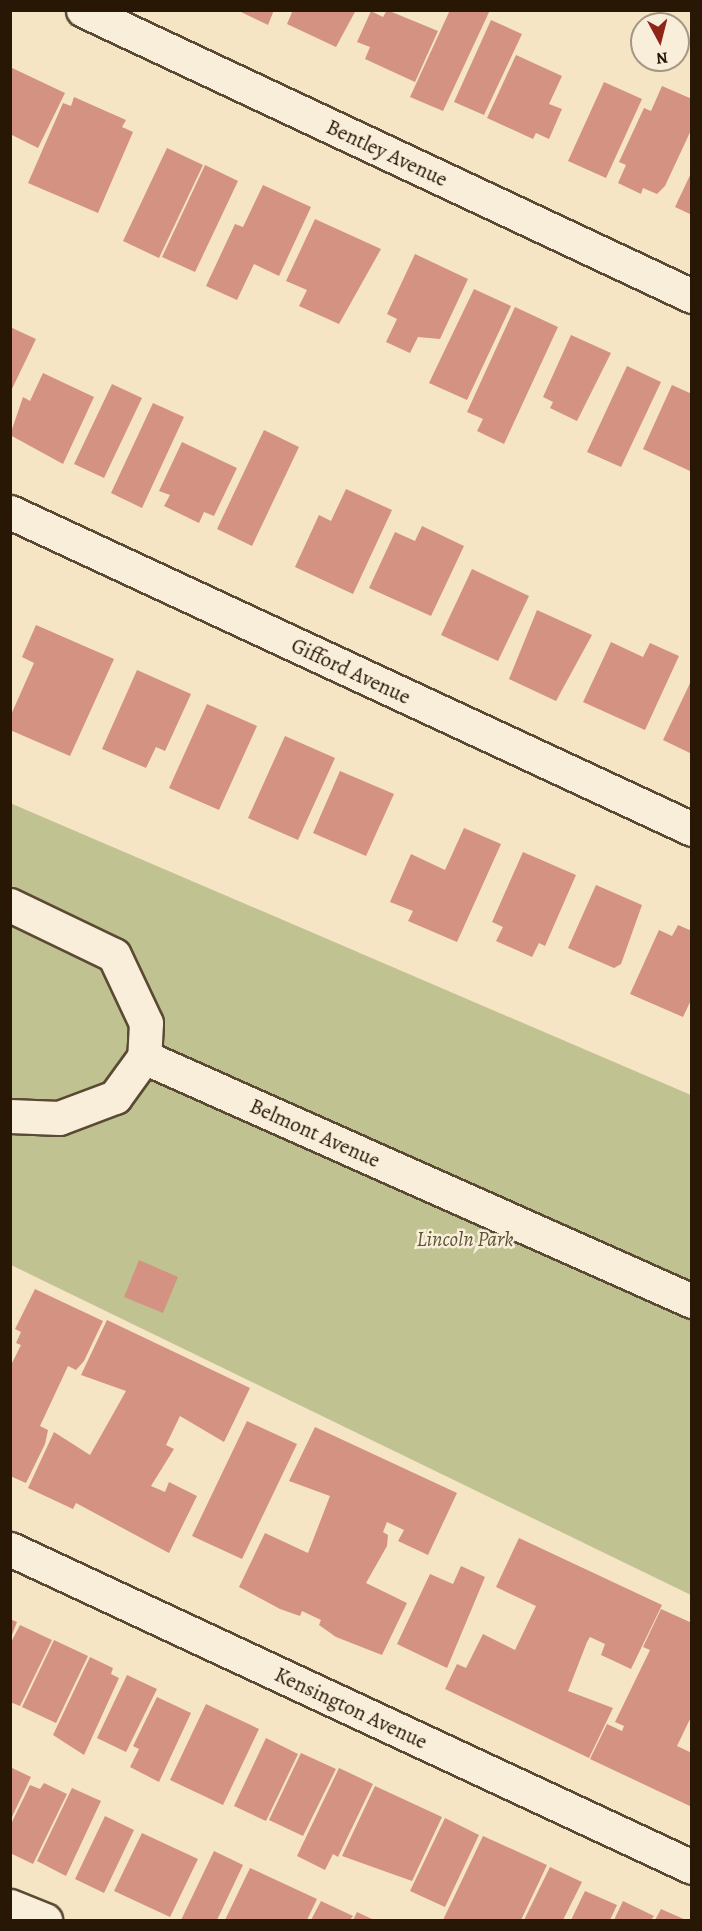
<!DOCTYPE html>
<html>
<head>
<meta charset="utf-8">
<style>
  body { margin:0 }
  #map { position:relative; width:702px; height:1931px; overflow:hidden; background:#f5e5c5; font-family:Alegreya,serif }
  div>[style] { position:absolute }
  .green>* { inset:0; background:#c0c391 }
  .building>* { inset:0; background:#d49282 }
  .roads { filter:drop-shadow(2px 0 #5a4a34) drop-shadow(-2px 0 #5a4a34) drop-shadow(0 2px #5a4a34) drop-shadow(0 -2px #5a4a34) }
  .minor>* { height:33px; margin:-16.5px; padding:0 16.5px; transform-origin:16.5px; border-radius:16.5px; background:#f8eed9 }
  span { translate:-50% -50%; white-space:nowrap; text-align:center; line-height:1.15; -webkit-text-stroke:5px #f8eed9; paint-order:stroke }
  .street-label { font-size:21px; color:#271704 }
  .park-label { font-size:21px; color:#5d5335; font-style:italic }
  .frame { position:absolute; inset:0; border:12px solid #271704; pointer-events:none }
  .north { position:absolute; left:630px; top:12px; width:60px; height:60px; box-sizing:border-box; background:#f8eed9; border:2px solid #a49884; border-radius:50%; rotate:173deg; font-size:16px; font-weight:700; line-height:24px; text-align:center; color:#271704 }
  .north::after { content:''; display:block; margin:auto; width:21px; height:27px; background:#8f2418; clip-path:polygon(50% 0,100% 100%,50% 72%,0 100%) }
</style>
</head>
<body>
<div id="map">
  <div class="green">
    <i style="clip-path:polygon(10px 803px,691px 1095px,691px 1595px,11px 1265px)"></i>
  </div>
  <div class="building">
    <i style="clip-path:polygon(237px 10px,274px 10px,268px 25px)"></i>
    <i style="clip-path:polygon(293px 10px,356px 10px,336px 47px,287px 24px)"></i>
    <i style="clip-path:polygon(387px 10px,438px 31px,415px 82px,365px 59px,370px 47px,357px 42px,371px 11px,383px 17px)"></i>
    <i style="clip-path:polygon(450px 10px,490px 10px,443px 111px,410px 97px)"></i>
    <i style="clip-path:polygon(491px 20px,522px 34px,484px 115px,454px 102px)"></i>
    <i style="clip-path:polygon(516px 55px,562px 76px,549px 104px,562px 109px,549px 139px,536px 133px,533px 139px,487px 118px)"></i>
    <i style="clip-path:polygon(10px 67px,65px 93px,38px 148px,10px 134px)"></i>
    <i style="clip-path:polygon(604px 82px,642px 99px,606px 178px,568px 161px)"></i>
    <i style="clip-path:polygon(662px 86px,692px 99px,692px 128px,665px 186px,657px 194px,643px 188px,641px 194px,618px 183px,626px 165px,619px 162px,644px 108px,651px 111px)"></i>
    <i style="clip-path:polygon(74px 97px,126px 120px,122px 127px,133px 132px,98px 213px,28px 183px,63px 103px,71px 106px)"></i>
    <i style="clip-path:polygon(167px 148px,203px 165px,159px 258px,123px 241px)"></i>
    <i style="clip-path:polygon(205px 165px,238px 181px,195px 272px,162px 257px)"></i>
    <i style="clip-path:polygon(692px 171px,692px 215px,675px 207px)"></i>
    <i style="clip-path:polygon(263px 185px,311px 207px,279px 276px,254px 264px,237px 300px,206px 286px,235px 224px,243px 227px)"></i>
    <i style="clip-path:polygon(315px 219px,381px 249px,339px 324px,299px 306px,307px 290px,286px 281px)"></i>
    <i style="clip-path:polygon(415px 254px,468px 279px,440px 339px,418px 337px,410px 353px,386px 342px,397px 319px,387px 314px)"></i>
    <i style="clip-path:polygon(474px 289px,511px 306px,467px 400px,429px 383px)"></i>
    <i style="clip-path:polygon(515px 307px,558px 327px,504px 444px,477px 431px,483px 419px,467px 412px)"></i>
    <i style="clip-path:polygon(10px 327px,36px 339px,10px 393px)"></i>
    <i style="clip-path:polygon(571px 335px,611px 353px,577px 421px,550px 408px,553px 402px,543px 397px)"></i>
    <i style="clip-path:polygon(627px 366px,661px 382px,621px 467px,587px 452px)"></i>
    <i style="clip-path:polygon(43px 373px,94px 397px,63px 464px,10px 435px,23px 397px,30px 401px)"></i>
    <i style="clip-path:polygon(112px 384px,142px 398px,104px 478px,74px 464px)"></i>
    <i style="clip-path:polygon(672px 385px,692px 394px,692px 472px,643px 449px)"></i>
    <i style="clip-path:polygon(153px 403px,184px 417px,142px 508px,111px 493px)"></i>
    <i style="clip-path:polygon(264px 430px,299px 447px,252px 546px,217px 529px)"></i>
    <i style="clip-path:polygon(182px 442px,237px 468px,214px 516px,204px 512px,199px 523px,164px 506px,170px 495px,159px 491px)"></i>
    <i style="clip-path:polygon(346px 489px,392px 510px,353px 594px,295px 567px,319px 515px,331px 521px)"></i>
    <i style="clip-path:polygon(422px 526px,464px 546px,431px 616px,369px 588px,395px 532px,415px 541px)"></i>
    <i style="clip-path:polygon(472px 569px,529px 596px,498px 661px,441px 635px)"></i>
    <i style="clip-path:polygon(537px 610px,592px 635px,556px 701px,509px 679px)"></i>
    <i style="clip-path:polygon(36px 625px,114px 659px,70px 756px,10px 730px,10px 717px,34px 663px,22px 657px)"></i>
    <i style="clip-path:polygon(611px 642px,643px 657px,650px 643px,679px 656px,645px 730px,583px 702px)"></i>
    <i style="clip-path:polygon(137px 670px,191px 694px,165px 751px,156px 747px,146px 768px,102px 749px)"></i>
    <i style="clip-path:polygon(692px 679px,692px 754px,663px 740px)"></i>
    <i style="clip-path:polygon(207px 704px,257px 726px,219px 810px,169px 788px)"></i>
    <i style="clip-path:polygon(285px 736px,335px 758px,298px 840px,248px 818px)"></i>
    <i style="clip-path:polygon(340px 771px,394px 794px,366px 856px,313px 833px)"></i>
    <i style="clip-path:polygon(464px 828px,501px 844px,457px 942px,408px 921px,413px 911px,390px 902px,411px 854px,445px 870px)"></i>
    <i style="clip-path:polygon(523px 852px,576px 875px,545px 946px,539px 943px,532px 957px,496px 941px,503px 927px,492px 922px)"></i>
    <i style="clip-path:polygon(596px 885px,642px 905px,621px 964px,614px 968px,568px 948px)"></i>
    <i style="clip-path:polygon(678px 925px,692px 931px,692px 998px,683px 1017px,630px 994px,659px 930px,672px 936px)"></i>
    <i style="clip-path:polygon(139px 1260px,178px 1277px,163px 1313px,124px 1297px)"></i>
    <i style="clip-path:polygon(35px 1289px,103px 1321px,84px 1361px,76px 1370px,68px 1366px,40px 1426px,48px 1430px,45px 1444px,26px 1483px,10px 1476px,10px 1367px,21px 1345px,16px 1343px,21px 1332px,15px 1329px)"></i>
    <i style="clip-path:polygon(107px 1320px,250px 1388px,224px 1442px,180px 1416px,166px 1445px,174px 1449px,151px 1486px,165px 1492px,169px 1482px,197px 1496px,169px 1553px,76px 1503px,73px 1509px,28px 1488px,54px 1432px,90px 1455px,126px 1391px,81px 1375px)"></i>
    <i style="clip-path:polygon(247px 1421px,297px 1444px,242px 1559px,192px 1536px)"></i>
    <i style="clip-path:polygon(315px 1427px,457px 1493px,428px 1555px,398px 1541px,404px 1530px,387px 1522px,383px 1532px,388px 1535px,387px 1546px,366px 1583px,407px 1603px,382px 1655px,336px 1637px,319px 1625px,321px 1620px,302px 1611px,300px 1616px,280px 1609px,239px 1587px,265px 1533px,308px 1553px,330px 1496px,289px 1481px)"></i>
    <i style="clip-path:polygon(519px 1538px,662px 1605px,631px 1669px,601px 1655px,605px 1644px,590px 1637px,587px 1642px,568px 1691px,613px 1708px,589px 1758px,445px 1689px,457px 1664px,466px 1668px,483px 1634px,515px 1650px,536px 1606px,496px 1587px)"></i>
    <i style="clip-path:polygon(461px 1566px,485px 1577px,447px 1668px,397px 1644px,430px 1574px,453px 1584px)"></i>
    <i style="clip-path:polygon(661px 1609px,692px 1623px,692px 1715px,677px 1746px,692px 1753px,692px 1807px,590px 1759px,607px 1724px,622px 1731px,624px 1726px,615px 1722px,650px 1650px,643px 1647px)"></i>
    <i style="clip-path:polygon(10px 1619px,17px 1622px,10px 1640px)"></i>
    <i style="clip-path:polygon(20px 1625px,52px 1640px,20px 1706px,10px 1702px,10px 1644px)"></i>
    <i style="clip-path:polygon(54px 1640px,88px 1656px,56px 1723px,22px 1707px)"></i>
    <i style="clip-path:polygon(90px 1657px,113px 1668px,111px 1674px,119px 1678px,84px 1755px,53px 1735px)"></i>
    <i style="clip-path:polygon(127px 1675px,157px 1689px,126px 1752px,97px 1738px)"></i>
    <i style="clip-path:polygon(157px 1697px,191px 1713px,159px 1782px,130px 1767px,139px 1749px,133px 1746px)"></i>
    <i style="clip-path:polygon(206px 1704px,259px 1729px,223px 1805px,170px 1780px)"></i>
    <i style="clip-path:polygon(266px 1738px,298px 1754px,266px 1821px,234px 1806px)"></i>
    <i style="clip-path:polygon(301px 1753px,336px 1769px,303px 1836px,269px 1820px)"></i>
    <i style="clip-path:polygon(10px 1767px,31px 1777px,10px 1821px)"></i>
    <i style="clip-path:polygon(339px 1768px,373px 1784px,338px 1857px,333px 1854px,325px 1870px,297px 1856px)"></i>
    <i style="clip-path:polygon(44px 1783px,67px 1794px,33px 1864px,10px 1853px,10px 1826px,30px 1785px,40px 1789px)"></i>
    <i style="clip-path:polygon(375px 1786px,442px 1817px,412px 1881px,342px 1856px)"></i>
    <i style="clip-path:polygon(72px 1788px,101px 1801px,66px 1876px,37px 1861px)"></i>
    <i style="clip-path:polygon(105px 1816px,134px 1830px,104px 1893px,75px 1879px)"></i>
    <i style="clip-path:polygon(445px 1818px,479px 1835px,445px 1907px,410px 1891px)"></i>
    <i style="clip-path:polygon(142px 1833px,198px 1859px,170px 1917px,114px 1891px)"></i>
    <i style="clip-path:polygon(483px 1836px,547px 1865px,521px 1920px,443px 1920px)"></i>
    <i style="clip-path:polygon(214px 1851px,243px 1865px,217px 1920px,181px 1920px)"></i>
    <i style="clip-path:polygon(550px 1867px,582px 1882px,563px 1920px,524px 1920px)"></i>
    <i style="clip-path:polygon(250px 1868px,317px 1899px,307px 1920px,225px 1920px)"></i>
    <i style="clip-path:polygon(585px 1891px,617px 1905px,610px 1920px,571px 1920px)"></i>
    <i style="clip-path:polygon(321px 1901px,353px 1916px,350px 1920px,311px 1920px)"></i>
    <i style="clip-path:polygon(623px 1901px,654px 1916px,651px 1920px,614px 1920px)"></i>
    <i style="clip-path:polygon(661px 1909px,686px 1920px,655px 1920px)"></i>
    <i style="clip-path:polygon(357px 1912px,374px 1920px,353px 1920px)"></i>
  </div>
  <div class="roads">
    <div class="minor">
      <i style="left:83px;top:10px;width:673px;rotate:25.16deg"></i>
      <i style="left:10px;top:512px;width:752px;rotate:24.93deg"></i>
      <i style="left:10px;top:905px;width:115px;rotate:25.7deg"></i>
      <i style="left:114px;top:955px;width:75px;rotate:64.8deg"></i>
      <i style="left:146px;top:1023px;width:34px;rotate:93deg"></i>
      <i style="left:144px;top:1057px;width:600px;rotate:24deg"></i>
      <i style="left:10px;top:1116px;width:49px;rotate:2.3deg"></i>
      <i style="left:59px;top:1118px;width:60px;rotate:-20.6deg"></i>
      <i style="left:115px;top:1097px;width:49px;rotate:-54.1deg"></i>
      <i style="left:10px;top:1549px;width:752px;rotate:25deg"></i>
      <i style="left:10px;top:1906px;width:38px;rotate:22deg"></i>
    </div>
  </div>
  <div class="street-label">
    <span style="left:387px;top:153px;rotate:25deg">Bentley Avenue</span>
    <span style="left:351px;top:671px;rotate:25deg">Gifford Avenue</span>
    <span style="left:315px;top:1133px;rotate:24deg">Belmont Avenue</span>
    <span style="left:351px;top:1708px;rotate:25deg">Kensington Avenue</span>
  </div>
  <div class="park-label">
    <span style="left:465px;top:1239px">Lincoln Park</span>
  </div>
  <div class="frame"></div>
  <div class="north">N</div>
</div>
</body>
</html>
